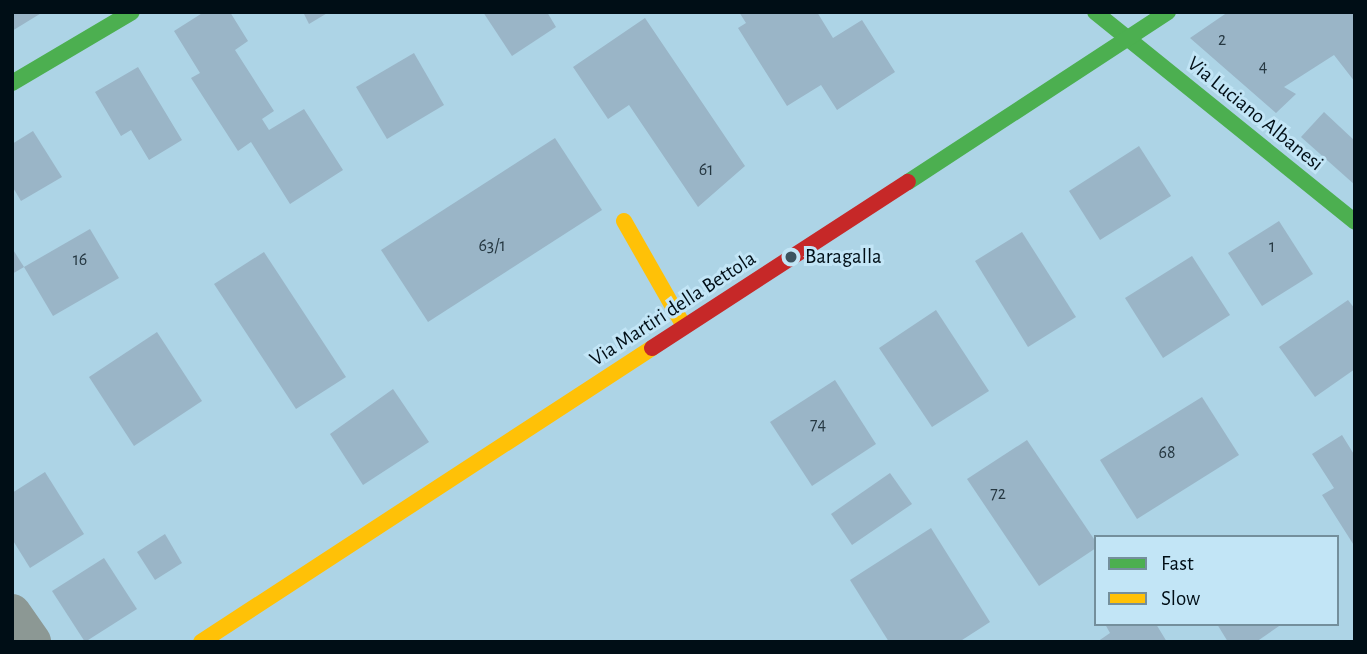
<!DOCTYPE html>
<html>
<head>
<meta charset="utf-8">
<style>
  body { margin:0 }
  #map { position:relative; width:1367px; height:654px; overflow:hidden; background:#add4e6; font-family:"Alegreya Sans",sans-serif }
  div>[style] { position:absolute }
  .building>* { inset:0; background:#9ab5c7 }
  .street>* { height:38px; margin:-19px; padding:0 19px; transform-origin:19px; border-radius:19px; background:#8c9894 }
  .fast>* { height:16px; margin:-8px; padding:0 8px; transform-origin:8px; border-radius:8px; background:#4caf50 }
  .slow>* { height:16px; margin:-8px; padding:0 8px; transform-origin:8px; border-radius:8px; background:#ffc107 }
  .jam>* { height:16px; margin:-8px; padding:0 8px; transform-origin:8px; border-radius:8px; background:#c62828 }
  .dots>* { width:19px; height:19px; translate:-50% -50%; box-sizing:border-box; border:4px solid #c2e5f6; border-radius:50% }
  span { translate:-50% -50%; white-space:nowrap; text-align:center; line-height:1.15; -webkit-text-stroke:6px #c2e5f6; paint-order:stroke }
  .number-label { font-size:18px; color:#263842 }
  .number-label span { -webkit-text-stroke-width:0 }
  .street-label { font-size:21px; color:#000e16 }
  .poi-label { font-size:21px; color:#000e16 }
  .left { translate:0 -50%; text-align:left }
  .frame { position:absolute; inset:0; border:14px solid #000e16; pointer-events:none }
  .legend { position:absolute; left:1094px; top:535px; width:245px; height:91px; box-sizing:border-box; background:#c2e5f6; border:2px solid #748f9c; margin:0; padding:9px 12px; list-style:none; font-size:21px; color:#000e16 }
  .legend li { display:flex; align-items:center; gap:14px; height:35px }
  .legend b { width:35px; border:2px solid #748f9c }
</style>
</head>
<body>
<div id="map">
  <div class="building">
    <i style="clip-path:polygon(12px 12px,43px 12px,12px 31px)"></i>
    <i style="clip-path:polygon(204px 12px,230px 12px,248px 41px,235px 50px,274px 111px,262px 119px,269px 130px,304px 109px,343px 170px,290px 204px,251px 142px,238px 151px,191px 78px,200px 73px,174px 31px)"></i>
    <i style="clip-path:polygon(303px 12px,329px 12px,309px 24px)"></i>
    <i style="clip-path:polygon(483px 12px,547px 12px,556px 27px,512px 56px)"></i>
    <i style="clip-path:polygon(739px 12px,817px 12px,833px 38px,862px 20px,895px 72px,837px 110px,821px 85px,787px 106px,738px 28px,746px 23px)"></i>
    <i style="clip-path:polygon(1228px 12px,1355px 12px,1355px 82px,1334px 55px,1284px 87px,1296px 94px,1276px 113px,1190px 38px)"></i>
    <i style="clip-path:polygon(645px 18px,745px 166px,698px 207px,629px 105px,608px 119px,573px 67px)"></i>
    <i style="clip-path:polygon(414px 53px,444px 105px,387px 139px,356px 87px)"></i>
    <i style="clip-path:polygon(138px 67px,182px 140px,149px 160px,131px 130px,121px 136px,95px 92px)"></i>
    <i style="clip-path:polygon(1324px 112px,1355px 141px,1355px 185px,1301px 137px)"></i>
    <i style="clip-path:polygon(33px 131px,62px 177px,21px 201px,12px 186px,12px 144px)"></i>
    <i style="clip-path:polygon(555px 138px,602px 210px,428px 322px,381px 250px)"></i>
    <i style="clip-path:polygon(1139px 146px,1171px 196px,1100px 240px,1069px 191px)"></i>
    <i style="clip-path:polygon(1279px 221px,1313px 274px,1262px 306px,1228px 253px)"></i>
    <i style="clip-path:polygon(90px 229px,119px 278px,53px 316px,24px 267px)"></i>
    <i style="clip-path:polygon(1022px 232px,1076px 317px,1028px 347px,975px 261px)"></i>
    <i style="clip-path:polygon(12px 248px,24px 267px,12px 274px)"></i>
    <i style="clip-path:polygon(264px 252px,346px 377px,296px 409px,214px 284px)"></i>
    <i style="clip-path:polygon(1192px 256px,1230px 315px,1163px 358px,1125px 298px)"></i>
    <i style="clip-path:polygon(1348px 300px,1355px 309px,1355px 369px,1315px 397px,1279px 347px)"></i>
    <i style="clip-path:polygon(936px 310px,989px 391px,932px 427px,879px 348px)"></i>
    <i style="clip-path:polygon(157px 332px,202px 401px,134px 446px,89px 377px)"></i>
    <i style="clip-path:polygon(835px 380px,876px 444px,812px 486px,770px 422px)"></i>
    <i style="clip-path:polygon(393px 389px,429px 442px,363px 485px,330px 434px)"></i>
    <i style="clip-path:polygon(1202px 397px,1239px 455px,1137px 519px,1100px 460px)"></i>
    <i style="clip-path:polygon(1342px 435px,1355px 456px,1355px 547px,1322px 495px,1334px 488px,1312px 454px)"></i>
    <i style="clip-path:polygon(1027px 440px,1096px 542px,1096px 548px,1039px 586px,967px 479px)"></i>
    <i style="clip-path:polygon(45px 472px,84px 534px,30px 568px,12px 539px,12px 493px)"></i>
    <i style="clip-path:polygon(890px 473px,912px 504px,852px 545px,831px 514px)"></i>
    <i style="clip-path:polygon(931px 528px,990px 622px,959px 642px,889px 642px,850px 580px)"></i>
    <i style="clip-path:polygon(165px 534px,182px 563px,155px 580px,137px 552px)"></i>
    <i style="clip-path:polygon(104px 558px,137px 609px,85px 642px,52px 591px)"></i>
    <i style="clip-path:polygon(1105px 624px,1156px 624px,1167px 642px,1097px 642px,1110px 633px)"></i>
    <i style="clip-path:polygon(1217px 624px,1282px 624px,1256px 642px,1228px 642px)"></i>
  </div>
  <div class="street">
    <i style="left:12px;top:613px;width:35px;rotate:55deg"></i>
  </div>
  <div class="fast">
    <i style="left:1095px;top:12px;width:334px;rotate:38.9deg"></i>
    <i style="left:12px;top:83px;width:139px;rotate:-30.6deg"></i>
    <i style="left:908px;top:182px;width:311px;rotate:-33.2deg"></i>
  </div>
  <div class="slow">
    <i style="left:624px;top:221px;width:121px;rotate:60.3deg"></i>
    <i style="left:201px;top:642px;width:538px;rotate:-33.1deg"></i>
  </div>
  <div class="jam">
    <i style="left:652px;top:348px;width:305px;rotate:-33deg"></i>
  </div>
  <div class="dots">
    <i style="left:791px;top:257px;background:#3d535f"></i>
  </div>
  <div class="number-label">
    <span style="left:1222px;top:40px">2</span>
    <span style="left:1263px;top:67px">4</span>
    <span style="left:706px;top:170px">61</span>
    <span style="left:492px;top:246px">63/1</span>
    <span style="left:1272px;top:247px">1</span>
    <span style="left:80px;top:260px">16</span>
    <span style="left:818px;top:425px">74</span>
    <span style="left:1167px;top:453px">68</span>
    <span style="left:998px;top:494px">72</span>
  </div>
  <div class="street-label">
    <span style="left:1255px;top:114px;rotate:39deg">Via Luciano Albanesi</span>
    <span style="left:673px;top:309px;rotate:-33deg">Via Martiri della Bettola</span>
  </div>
  <div class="poi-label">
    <span class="left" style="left:805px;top:257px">Baragalla</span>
  </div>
  <div class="frame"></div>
  <ul class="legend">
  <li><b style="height:9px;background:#4caf50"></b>Fast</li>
  <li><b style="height:9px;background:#ffc107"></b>Slow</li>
  </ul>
</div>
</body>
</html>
